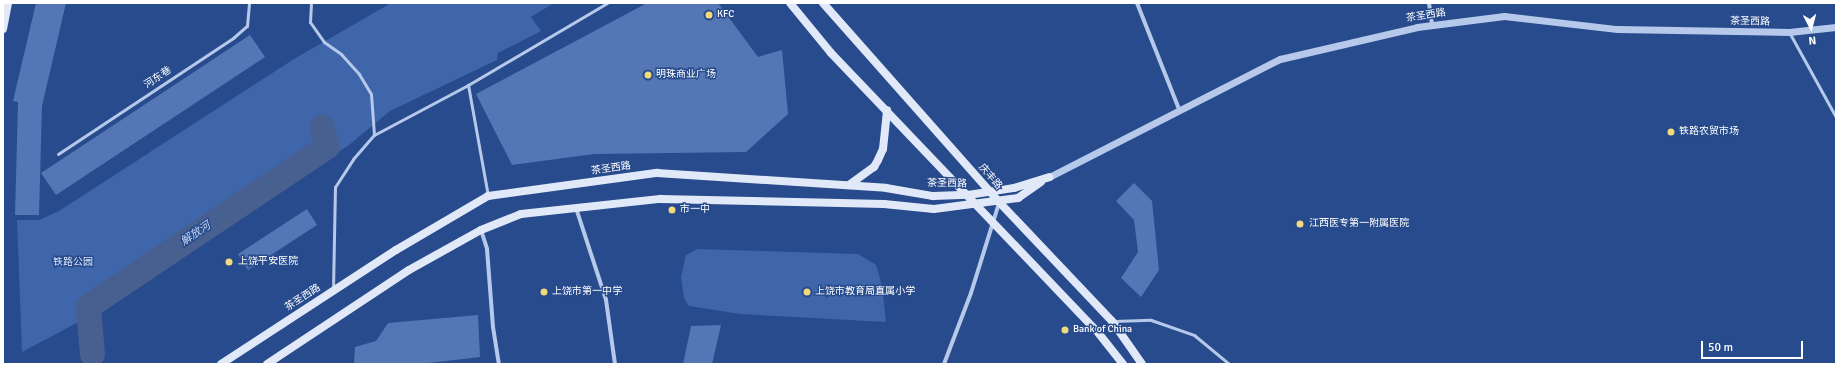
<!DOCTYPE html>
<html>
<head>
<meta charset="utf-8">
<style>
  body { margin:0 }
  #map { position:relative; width:1839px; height:367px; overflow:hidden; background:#274b8c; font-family:Signika,"Noto Sans SC",sans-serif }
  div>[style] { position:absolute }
  .green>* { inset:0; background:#3f66aa }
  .river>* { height:25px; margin:-12.5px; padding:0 12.5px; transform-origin:12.5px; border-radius:12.5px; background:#47608f }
  .building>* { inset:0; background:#5476b4 }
  .service>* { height:3px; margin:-1.5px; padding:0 1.5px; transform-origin:1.5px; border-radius:1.5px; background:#b6c9ea }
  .minor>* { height:4px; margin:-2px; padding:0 2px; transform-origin:2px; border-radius:2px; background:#b6c9ea }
  .tertiary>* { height:7px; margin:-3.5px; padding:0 3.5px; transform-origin:3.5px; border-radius:3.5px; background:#b6c9ea }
  .secondary>* { height:8px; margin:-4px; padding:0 4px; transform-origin:4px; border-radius:4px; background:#e1e9f8 }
  .dots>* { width:11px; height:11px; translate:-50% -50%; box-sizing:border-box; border:2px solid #274b8c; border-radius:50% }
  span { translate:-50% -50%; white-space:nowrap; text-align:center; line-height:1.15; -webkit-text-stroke:3px #274b8c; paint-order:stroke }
  .poi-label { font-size:10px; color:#fff }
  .left { translate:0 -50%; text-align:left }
  .street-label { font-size:10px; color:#fff }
  .park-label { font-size:10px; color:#dae5f8 }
  .water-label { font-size:11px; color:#c2d3f1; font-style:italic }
  .frame { position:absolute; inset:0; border:4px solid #fff; pointer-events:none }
  .north { position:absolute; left:1791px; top:8px; width:40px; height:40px; -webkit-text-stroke:3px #274b8c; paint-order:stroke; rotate:174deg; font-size:11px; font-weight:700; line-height:16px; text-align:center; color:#fff }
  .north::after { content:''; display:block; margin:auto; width:14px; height:18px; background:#fff; clip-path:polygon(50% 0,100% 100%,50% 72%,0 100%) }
  .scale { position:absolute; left:1701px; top:341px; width:102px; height:18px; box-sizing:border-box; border:2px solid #fff; border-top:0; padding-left:5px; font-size:12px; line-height:14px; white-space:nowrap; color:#fff; -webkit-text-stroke:3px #274b8c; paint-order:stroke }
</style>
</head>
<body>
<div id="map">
  <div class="green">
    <i style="clip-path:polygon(391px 3px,554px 3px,531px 17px,541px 31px,498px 53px,497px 60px,390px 111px,349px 145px,88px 317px,22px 352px,17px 220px,39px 220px,59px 211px,294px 59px)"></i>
    <i style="clip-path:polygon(697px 249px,858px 254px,876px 265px,882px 286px,886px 322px,740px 314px,689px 306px,684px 298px,681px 277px,686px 255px)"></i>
  </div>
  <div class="river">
    <i style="left:92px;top:354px;width:48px;rotate:-94.8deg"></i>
    <i style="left:88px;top:306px;width:288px;rotate:-33.8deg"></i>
    <i style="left:327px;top:146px;width:20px;rotate:-105deg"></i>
  </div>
  <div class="building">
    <i style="clip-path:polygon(36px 3px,66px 3px,42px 106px,39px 215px,15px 215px,18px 102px,13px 101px)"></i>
    <i style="clip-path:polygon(647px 3px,718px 3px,758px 57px,782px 50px,788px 114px,746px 152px,594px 154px,512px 165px,476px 94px)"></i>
    <i style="clip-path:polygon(250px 35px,265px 57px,56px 195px,41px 173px)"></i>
    <i style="clip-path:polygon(1134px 183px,1152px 201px,1159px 270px,1141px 297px,1121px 278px,1138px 252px,1134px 220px,1116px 201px)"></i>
    <i style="clip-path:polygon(307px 209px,317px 225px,248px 270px,238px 254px)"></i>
    <i style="clip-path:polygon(478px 315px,480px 357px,420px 364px,354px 364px,355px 347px,376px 341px,388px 323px)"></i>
    <i style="clip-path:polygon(721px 325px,712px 364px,683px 364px,691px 326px)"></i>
  </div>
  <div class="service">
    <i style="left:311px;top:3px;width:19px;rotate:93deg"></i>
    <i style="left:310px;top:22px;width:24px;rotate:55deg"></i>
    <i style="left:324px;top:42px;width:21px;rotate:35deg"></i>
    <i style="left:341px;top:54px;width:27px;rotate:48deg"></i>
    <i style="left:359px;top:74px;width:23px;rotate:59deg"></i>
    <i style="left:371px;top:94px;width:41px;rotate:85.8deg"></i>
    <i style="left:1789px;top:32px;width:97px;rotate:61.1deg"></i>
    <i style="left:58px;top:154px;width:210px;rotate:-33.5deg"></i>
    <i style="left:233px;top:38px;width:18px;rotate:-41deg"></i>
    <i style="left:247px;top:26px;width:23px;rotate:-85deg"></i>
    <i style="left:488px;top:196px;width:113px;rotate:-100.2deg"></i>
    <i style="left:468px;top:85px;width:161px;rotate:-30.5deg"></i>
    <i style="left:333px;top:290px;width:103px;rotate:-88.9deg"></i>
    <i style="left:335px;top:187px;width:33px;rotate:-57deg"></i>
    <i style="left:353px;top:159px;width:32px;rotate:-49deg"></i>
    <i style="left:374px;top:135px;width:106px;rotate:-28deg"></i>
    <i style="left:1114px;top:321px;width:37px;rotate:-2deg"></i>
    <i style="left:1151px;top:320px;width:46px;rotate:19.2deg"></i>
    <i style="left:1194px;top:335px;width:45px;rotate:39.6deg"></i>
  </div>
  <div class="minor">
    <i style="left:1137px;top:3px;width:114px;rotate:68.4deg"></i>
    <i style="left:1429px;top:3px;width:22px;rotate:82deg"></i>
    <i style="left:576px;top:208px;width:97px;rotate:71.9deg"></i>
    <i style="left:606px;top:300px;width:65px;rotate:82deg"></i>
    <i style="left:481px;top:230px;width:20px;rotate:72deg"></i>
    <i style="left:487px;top:249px;width:78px;rotate:85.6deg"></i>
    <i style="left:493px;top:327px;width:37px;rotate:81deg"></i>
    <i style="left:944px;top:364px;width:76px;rotate:-69.2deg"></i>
    <i style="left:971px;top:293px;width:94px;rotate:-72.7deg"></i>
  </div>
  <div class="tertiary">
    <i style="left:1049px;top:177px;width:259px;rotate:-27.1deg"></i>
    <i style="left:1280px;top:59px;width:141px;rotate:-13.1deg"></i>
    <i style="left:1417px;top:27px;width:88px;rotate:-7.2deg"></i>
    <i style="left:1504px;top:16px;width:114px;rotate:6.6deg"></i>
    <i style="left:1617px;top:29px;width:172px;rotate:1deg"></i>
    <i style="left:1789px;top:32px;width:47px;rotate:-6.1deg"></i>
  </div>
  <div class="secondary">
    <i style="left:790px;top:3px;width:65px;rotate:50.6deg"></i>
    <i style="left:831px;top:53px;width:383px;rotate:46.3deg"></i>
    <i style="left:1096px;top:330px;width:43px;rotate:51.5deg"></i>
    <i style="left:823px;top:3px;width:266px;rotate:48.5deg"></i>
    <i style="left:999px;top:202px;width:164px;rotate:46.5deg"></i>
    <i style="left:1112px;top:321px;width:52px;rotate:55.1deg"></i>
    <i style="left:3px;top:29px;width:26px;rotate:-79deg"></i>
    <i style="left:849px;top:185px;width:31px;rotate:-36deg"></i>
    <i style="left:874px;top:167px;width:8px;rotate:-60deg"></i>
    <i style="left:878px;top:160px;width:12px;rotate:-66deg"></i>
    <i style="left:883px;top:149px;width:39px;rotate:-84deg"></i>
    <i style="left:221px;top:364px;width:209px;rotate:-33.1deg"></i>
    <i style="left:396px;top:250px;width:107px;rotate:-30.4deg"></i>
    <i style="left:488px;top:196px;width:171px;rotate:-7.8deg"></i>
    <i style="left:657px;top:173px;width:229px;rotate:3.7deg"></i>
    <i style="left:886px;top:188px;width:48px;rotate:9.7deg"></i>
    <i style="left:933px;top:196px;width:35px;rotate:-2deg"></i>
    <i style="left:968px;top:195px;width:47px;rotate:-8.7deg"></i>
    <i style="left:1014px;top:188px;width:37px;rotate:-17deg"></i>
    <i style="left:267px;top:364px;width:170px;rotate:-33.5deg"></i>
    <i style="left:409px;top:270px;width:82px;rotate:-29.1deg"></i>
    <i style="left:481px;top:230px;width:43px;rotate:-21.8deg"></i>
    <i style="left:521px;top:214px;width:140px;rotate:-6.2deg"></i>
    <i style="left:660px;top:199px;width:224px;rotate:1.3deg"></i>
    <i style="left:884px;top:204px;width:50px;rotate:5.7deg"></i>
    <i style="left:934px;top:209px;width:85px;rotate:-7.5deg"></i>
    <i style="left:1018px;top:198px;width:28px;rotate:-35deg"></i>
  </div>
  <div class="dots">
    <i style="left:709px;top:15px;background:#f2da7c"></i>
    <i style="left:648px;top:75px;background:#f2da7c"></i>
    <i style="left:1671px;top:132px;background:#f2da7c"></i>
    <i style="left:672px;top:210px;background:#f2da7c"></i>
    <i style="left:1300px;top:224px;background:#f2da7c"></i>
    <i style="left:229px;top:262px;background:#f2da7c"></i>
    <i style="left:544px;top:292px;background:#f2da7c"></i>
    <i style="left:807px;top:292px;background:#f2da7c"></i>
    <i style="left:1065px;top:330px;background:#f2da7c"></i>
  </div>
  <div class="poi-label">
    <span class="left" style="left:717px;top:15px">KFC</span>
    <span class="left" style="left:656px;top:75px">明珠商业广场</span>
    <span class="left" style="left:1679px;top:132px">铁路农贸市场</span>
    <span class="left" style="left:680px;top:210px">市一中</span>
    <span class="left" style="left:1309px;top:224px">江西医专第一附属医院</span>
    <span class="left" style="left:238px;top:262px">上饶平安医院</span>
    <span class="left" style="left:552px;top:292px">上饶市第一中学</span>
    <span class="left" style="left:815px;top:292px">上饶市教育局直属小学</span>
    <span class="left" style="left:1073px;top:330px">Bank of China</span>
  </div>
  <div class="street-label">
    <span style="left:1426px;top:16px;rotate:-9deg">茶圣西路</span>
    <span style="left:1750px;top:22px;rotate:1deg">茶圣西路</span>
    <span style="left:158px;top:78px;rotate:-34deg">河东巷</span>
    <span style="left:611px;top:169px;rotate:-8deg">茶圣西路</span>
    <span style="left:990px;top:177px;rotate:49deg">庆丰路</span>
    <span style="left:947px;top:184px;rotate:1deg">茶圣西路</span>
    <span style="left:303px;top:298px;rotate:-33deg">茶圣西路</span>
  </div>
  <div class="park-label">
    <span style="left:73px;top:263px">铁路公园</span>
  </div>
  <div class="water-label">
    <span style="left:196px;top:234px;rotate:-34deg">解放河</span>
  </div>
  <div class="frame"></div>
  <div class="north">N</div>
  <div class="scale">50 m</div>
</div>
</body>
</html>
